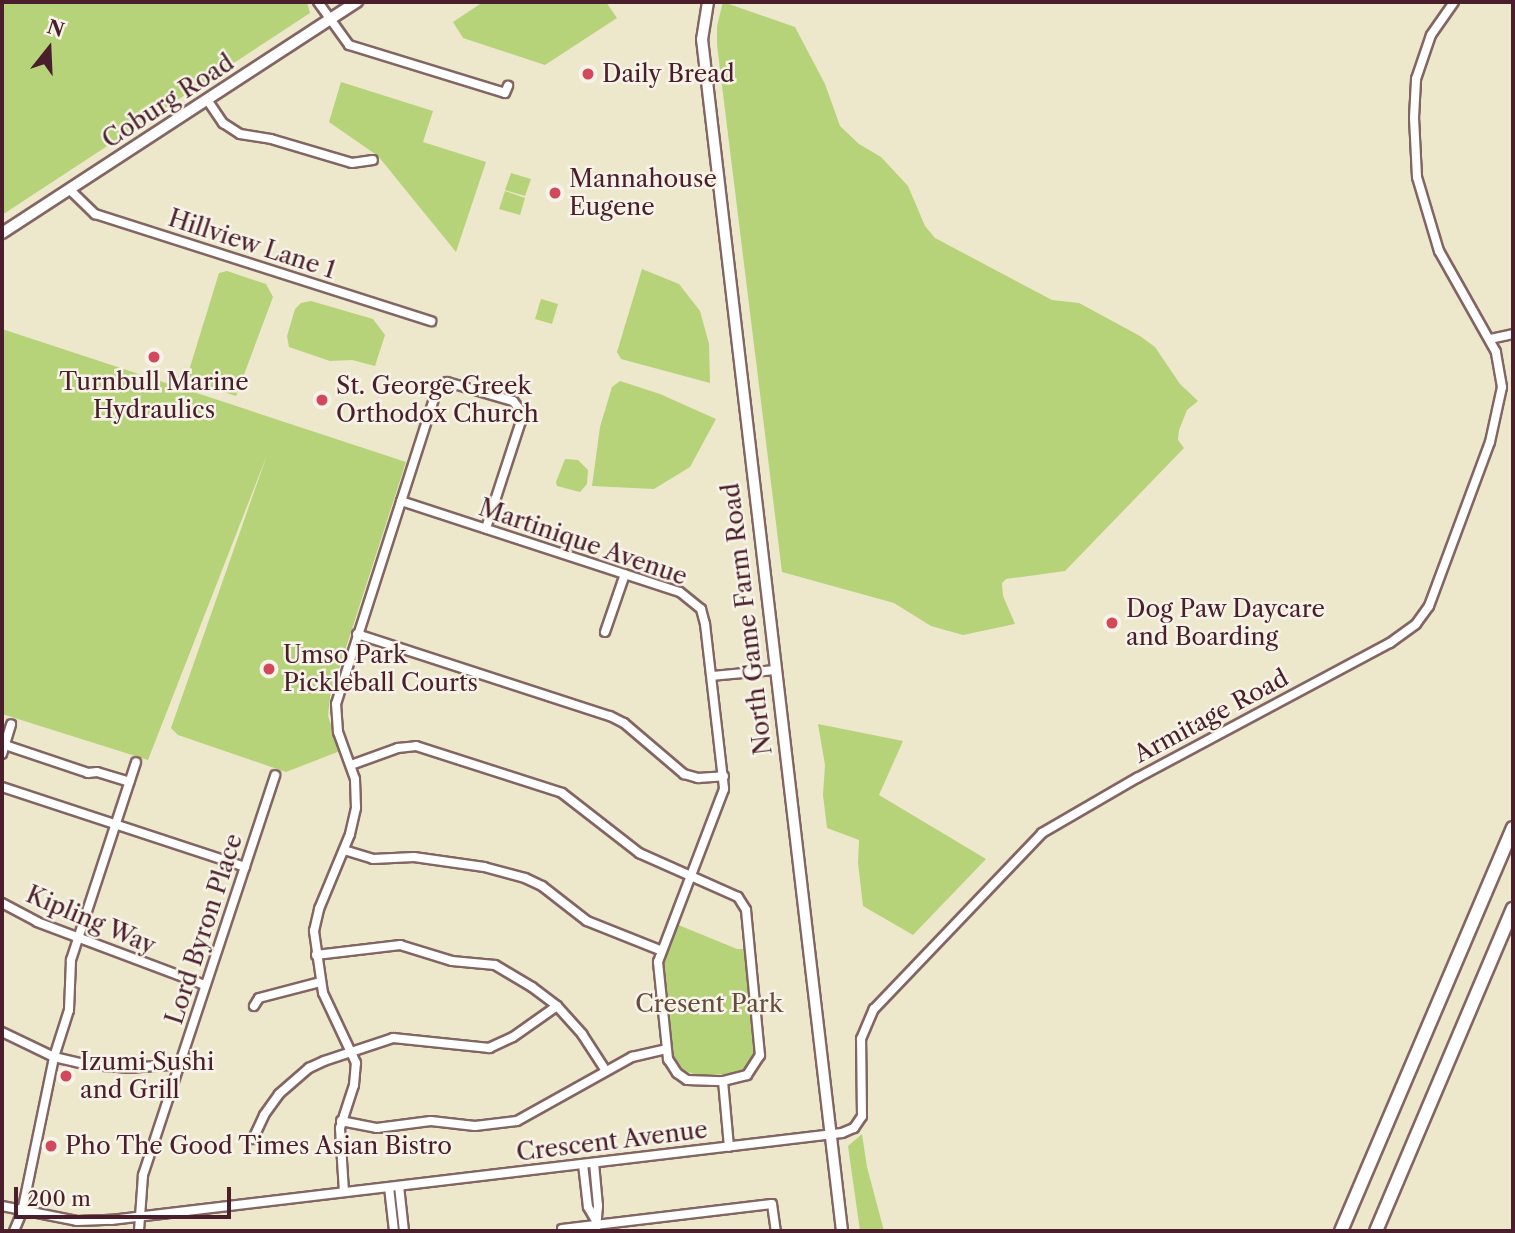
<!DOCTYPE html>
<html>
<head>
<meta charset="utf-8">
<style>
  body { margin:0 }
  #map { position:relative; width:1515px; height:1233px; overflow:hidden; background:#ede7cc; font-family:"Libre Caslon Text",serif }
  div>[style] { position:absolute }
  .green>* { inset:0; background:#b7d379 }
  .roads { filter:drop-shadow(2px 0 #836563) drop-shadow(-2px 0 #836563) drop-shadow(0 2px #836563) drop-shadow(0 -2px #836563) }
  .minor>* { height:8px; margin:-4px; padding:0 4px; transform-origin:4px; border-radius:4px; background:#fff }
  .major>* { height:10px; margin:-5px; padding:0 5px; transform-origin:5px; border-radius:5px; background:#fff }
  .highway>* { height:12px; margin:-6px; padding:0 6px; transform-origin:6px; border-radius:6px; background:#fff }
  .dots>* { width:19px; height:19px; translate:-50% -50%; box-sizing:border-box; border:4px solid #f7f3e8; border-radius:50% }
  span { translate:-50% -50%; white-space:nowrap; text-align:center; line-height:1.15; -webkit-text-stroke:5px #f7f3e8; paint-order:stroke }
  .poi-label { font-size:24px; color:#4a1f2b }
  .left { translate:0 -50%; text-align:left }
  .street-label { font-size:24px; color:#4a1f2b }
  .park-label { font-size:24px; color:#654c3e }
  .frame { position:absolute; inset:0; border:4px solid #4a1f2b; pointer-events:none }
  .north { position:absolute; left:14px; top:14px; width:70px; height:70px; -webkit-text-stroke:5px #f7f3e8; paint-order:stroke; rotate:18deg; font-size:19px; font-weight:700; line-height:28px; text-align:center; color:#4a1f2b }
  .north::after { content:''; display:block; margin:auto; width:24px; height:32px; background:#4a1f2b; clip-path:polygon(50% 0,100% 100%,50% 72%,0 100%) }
  .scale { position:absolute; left:14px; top:1187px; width:217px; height:32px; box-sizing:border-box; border:4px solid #4a1f2b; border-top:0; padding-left:9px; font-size:21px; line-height:24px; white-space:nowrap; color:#4a1f2b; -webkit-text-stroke:5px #f7f3e8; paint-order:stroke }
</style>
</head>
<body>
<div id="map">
  <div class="green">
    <i style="clip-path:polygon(2px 2px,307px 2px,310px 13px,2px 215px)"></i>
    <i style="clip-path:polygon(483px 2px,606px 2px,617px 18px,545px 65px,463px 38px,453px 22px)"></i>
    <i style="clip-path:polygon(723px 2px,795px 27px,825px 84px,840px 126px,859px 144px,881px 157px,908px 186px,925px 226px,935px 238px,1052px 300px,1079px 303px,1140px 336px,1155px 347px,1180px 384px,1198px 401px,1187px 410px,1179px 430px,1178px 440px,1184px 448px,1065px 571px,1006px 579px,1002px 583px,1003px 596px,1015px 624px,963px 635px,931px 626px,894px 603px,782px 572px,717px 45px,717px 26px)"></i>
    <i style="clip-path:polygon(341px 82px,433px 111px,423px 142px,486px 162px,456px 252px,378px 156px,329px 122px)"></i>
    <i style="clip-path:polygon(511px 173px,531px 179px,525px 196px,505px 190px)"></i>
    <i style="clip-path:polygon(505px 191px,525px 198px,520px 215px,499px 209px)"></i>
    <i style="clip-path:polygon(642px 269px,679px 284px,700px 311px,709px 344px,710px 383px,621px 359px,617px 352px)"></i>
    <i style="clip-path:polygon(227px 271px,266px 284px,273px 297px,236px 396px,196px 383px,187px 377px,219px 273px)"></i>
    <i style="clip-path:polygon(541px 299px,558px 304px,552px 324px,535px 319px)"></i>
    <i style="clip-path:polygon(311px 301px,373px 319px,385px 335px,375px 366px,352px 360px,330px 361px,289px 347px,287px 336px,295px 309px,301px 303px)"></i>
    <i style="clip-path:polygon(2px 329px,406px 462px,330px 697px,328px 716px,340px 751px,286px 772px,178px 735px,171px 728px,267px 455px,148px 760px,2px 714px)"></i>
    <i style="clip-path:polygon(620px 381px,660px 394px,716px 419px,690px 467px,654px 489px,592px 486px,600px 427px,612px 387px)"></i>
    <i style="clip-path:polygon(565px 459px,578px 460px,588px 470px,587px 484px,580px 492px,557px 486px,556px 482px)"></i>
    <i style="clip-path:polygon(818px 724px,903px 741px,879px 795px,986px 859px,913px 935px,863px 906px,858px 863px,859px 840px,827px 828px,823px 795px,825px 765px)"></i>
    <i style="clip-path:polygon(676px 924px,737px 949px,746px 949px,756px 1050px,750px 1065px,739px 1073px,698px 1076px,684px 1070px,673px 1057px,662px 962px)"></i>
    <i style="clip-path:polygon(862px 1134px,867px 1167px,884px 1231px,860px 1231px,848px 1146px)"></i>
  </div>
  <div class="roads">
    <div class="minor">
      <i style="left:318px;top:2px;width:53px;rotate:54.2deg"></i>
      <i style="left:349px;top:45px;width:163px;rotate:17.1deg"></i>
      <i style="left:505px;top:93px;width:8px;rotate:-67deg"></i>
      <i style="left:208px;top:101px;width:27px;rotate:56deg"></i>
      <i style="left:223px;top:123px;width:20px;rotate:33deg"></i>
      <i style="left:240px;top:134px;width:31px;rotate:9deg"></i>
      <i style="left:271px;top:139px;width:84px;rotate:16.5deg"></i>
      <i style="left:352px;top:163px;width:21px;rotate:-8deg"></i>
      <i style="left:70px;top:190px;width:35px;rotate:44deg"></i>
      <i style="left:95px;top:214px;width:353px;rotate:17.7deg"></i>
      <i style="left:1490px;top:339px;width:24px;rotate:-12deg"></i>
      <i style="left:401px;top:501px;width:293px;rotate:18.1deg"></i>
      <i style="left:680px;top:592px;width:27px;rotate:39deg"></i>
      <i style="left:701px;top:609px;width:16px;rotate:75deg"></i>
      <i style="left:705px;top:624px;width:166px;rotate:83.4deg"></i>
      <i style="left:724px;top:789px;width:185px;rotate:110.9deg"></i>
      <i style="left:658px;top:962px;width:98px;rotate:84.1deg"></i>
      <i style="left:668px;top:1059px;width:17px;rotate:57deg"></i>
      <i style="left:677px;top:1073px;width:12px;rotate:35deg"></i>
      <i style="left:687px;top:1080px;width:36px;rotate:2deg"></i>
      <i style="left:723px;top:1081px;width:66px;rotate:84.8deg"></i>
      <i style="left:605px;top:632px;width:61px;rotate:-71deg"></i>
      <i style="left:357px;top:634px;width:266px;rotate:18deg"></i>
      <i style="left:610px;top:716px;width:16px;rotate:27deg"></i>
      <i style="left:624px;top:723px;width:79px;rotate:40.4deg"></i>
      <i style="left:684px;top:774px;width:15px;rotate:16deg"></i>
      <i style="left:698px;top:778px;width:26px;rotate:-4deg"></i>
      <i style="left:712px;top:676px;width:62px;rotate:-5.5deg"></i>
      <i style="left:5px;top:745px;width:88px;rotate:18.6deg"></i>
      <i style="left:88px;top:773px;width:9px;rotate:-6deg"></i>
      <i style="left:97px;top:772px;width:34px;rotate:17deg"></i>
      <i style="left:2px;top:754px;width:31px;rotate:-73deg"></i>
      <i style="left:351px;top:765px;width:50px;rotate:-19.9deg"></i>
      <i style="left:398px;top:748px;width:18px;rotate:-6deg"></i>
      <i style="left:416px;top:746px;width:153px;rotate:17.8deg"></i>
      <i style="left:562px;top:793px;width:98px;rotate:37.9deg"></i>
      <i style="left:639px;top:853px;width:108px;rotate:24deg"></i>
      <i style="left:738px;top:897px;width:15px;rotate:58deg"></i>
      <i style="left:746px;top:910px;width:146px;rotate:84.5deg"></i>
      <i style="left:760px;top:1055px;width:24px;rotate:123deg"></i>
      <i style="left:747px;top:1075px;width:25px;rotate:166deg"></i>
      <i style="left:2px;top:787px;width:256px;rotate:18.2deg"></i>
      <i style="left:344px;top:850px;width:30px;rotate:17deg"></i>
      <i style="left:373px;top:859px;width:41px;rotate:-2.8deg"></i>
      <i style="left:414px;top:857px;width:71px;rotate:8.1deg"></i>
      <i style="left:484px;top:867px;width:42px;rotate:15deg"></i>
      <i style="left:525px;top:878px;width:19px;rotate:25deg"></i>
      <i style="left:542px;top:886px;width:57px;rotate:37.9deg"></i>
      <i style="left:587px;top:921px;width:79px;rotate:21.7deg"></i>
      <i style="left:2px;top:903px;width:40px;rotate:28deg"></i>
      <i style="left:37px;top:922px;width:179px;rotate:20.6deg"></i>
      <i style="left:316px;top:955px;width:85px;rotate:-6.8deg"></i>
      <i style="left:400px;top:945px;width:54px;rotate:17.1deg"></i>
      <i style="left:452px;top:961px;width:43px;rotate:5.3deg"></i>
      <i style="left:495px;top:965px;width:43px;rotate:30.7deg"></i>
      <i style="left:532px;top:987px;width:31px;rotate:37deg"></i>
      <i style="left:557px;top:1006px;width:38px;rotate:48deg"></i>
      <i style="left:582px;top:1034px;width:44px;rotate:57deg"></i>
      <i style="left:254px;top:1006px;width:9px;rotate:-58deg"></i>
      <i style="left:259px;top:998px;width:63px;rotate:-14.7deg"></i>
      <i style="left:2px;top:1032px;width:58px;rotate:25.7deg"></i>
      <i style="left:54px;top:1057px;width:36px;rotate:13deg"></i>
      <i style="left:89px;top:1065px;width:39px;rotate:4deg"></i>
      <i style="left:128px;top:1068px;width:41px;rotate:-4.2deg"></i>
      <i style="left:169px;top:1065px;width:10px;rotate:17deg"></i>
      <i style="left:341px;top:1121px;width:37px;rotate:11deg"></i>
      <i style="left:377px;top:1128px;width:54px;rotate:-7.4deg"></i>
      <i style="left:431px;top:1121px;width:44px;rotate:6.5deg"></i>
      <i style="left:475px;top:1126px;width:42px;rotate:-6.8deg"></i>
      <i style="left:517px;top:1121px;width:132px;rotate:-29.1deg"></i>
      <i style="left:632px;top:1057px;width:35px;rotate:-13deg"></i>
      <i style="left:253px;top:1139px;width:26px;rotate:-65deg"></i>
      <i style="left:264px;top:1115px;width:26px;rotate:-54deg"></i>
      <i style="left:279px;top:1094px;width:40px;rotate:-41deg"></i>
      <i style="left:309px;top:1068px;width:17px;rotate:-25deg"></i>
      <i style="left:324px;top:1061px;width:73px;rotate:-18.4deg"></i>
      <i style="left:393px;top:1038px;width:97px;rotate:5.9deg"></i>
      <i style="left:489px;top:1048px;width:26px;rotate:-25deg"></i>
      <i style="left:513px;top:1037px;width:54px;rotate:-35.2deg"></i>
      <i style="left:594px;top:1163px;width:43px;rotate:84.7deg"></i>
      <i style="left:598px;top:1206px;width:25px;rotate:95deg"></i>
      <i style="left:583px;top:1164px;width:43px;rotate:83.4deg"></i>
      <i style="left:588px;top:1207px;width:14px;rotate:60deg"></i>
      <i style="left:399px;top:1186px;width:45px;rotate:83.7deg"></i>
      <i style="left:389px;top:1187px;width:44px;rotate:83.5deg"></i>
      <i style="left:344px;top:1192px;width:64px;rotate:-93.6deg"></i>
      <i style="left:340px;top:1128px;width:45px;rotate:-72deg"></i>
      <i style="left:354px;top:1085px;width:22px;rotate:-85deg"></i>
      <i style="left:356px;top:1063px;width:77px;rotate:-115.2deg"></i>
      <i style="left:323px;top:993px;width:63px;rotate:-98.3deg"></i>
      <i style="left:314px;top:931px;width:23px;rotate:-77deg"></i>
      <i style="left:319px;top:909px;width:81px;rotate:-67.5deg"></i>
      <i style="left:350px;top:834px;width:27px;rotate:-77deg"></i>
      <i style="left:356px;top:808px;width:29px;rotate:-92deg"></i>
      <i style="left:355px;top:779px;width:50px;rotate:-109.9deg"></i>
      <i style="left:338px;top:732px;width:28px;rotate:-94deg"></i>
      <i style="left:336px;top:704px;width:328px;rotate:-72.2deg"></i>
      <i style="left:436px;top:392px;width:15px;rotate:-42deg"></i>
      <i style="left:447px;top:382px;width:69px;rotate:16.1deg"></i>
      <i style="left:513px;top:401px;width:13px;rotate:51deg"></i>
      <i style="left:521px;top:411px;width:10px;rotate:90deg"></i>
      <i style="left:521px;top:421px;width:113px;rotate:108.1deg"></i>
      <i style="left:2px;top:1206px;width:76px;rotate:11.3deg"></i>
      <i style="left:77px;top:1221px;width:34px;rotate:-2deg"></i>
      <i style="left:111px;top:1220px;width:736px;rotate:-6.79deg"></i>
      <i style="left:842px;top:1133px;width:13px;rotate:-23deg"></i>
      <i style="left:854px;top:1128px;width:14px;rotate:-56deg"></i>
      <i style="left:862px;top:1116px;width:77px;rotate:-90.7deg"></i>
      <i style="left:861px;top:1039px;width:33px;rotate:-67deg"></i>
      <i style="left:874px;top:1009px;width:243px;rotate:-46.3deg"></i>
      <i style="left:1042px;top:833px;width:110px;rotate:-30.1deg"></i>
      <i style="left:1137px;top:778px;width:287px;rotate:-28.1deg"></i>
      <i style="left:1390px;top:643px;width:32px;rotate:-36deg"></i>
      <i style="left:1416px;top:624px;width:22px;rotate:-54deg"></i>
      <i style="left:1429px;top:606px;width:175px;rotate:-69.6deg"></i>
      <i style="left:1490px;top:442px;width:56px;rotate:-77.7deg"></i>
      <i style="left:1502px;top:387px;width:36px;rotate:-100deg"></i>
      <i style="left:1496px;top:352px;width:116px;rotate:-119.4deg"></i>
      <i style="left:1439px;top:251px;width:77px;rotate:-106.6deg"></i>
      <i style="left:1417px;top:177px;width:59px;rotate:-92.9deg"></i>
      <i style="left:1414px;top:118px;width:39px;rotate:-87deg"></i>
      <i style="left:1416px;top:79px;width:46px;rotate:-71.2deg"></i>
      <i style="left:1431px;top:35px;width:40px;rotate:-55.1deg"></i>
      <i style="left:562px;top:1229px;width:211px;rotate:-6.8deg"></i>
      <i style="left:772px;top:1204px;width:27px;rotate:82deg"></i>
      <i style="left:14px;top:1231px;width:21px;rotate:-67deg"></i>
      <i style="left:22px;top:1212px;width:158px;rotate:-78.3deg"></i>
      <i style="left:54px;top:1057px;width:49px;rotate:-72.3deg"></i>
      <i style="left:69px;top:1010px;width:50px;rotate:-87.7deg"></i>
      <i style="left:71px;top:960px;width:208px;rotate:-71.8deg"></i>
      <i style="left:139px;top:1231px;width:56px;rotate:-85.9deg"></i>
      <i style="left:143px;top:1175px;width:421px;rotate:-71.7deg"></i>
    </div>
    <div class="major">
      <i style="left:708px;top:2px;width:37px;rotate:99deg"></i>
      <i style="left:702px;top:39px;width:1200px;rotate:83.3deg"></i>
      <i style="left:2px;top:233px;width:424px;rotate:-33.1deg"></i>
    </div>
    <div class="highway">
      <i style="left:1341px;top:1231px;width:438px;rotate:-66.9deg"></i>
      <i style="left:1376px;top:1231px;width:350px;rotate:-67deg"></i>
    </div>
  </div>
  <div class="dots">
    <i style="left:588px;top:74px;background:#d1495b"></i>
    <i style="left:555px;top:193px;background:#d1495b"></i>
    <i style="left:154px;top:357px;background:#d1495b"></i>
    <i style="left:322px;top:400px;background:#d1495b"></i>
    <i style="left:1112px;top:623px;background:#d1495b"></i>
    <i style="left:269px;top:669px;background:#d1495b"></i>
    <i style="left:66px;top:1076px;background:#d1495b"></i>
    <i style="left:51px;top:1146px;background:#d1495b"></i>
  </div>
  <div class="poi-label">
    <span class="left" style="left:602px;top:74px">Daily Bread</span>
    <span class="left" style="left:569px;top:193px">Mannahouse<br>Eugene</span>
    <span style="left:154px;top:396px">Turnbull Marine<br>Hydraulics</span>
    <span class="left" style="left:336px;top:400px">St. George Greek<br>Orthodox Church</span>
    <span class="left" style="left:1126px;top:623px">Dog Paw Daycare<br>and Boarding</span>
    <span class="left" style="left:283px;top:669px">Umso Park<br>Pickleball Courts</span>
    <span class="left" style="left:80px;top:1076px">Izumi Sushi<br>and Grill</span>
    <span class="left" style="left:65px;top:1146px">Pho The Good Times Asian Bistro</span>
  </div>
  <div class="street-label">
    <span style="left:168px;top:101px;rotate:-33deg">Coburg Road</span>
    <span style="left:252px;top:244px;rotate:18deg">Hillview Lane 1</span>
    <span style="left:583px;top:542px;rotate:19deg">Martinique Avenue</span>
    <span style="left:747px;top:619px;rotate:-97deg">North Game Farm Road</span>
    <span style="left:1211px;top:716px;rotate:-28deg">Armitage Road</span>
    <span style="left:91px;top:920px;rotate:23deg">Kipling Way</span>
    <span style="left:204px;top:929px;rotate:-72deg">Lord Byron Place</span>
    <span style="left:612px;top:1141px;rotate:-7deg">Crescent Avenue</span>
  </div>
  <div class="park-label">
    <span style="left:709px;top:1004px">Cresent Park</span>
  </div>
  <div class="frame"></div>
  <div class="north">N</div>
  <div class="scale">200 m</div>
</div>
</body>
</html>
